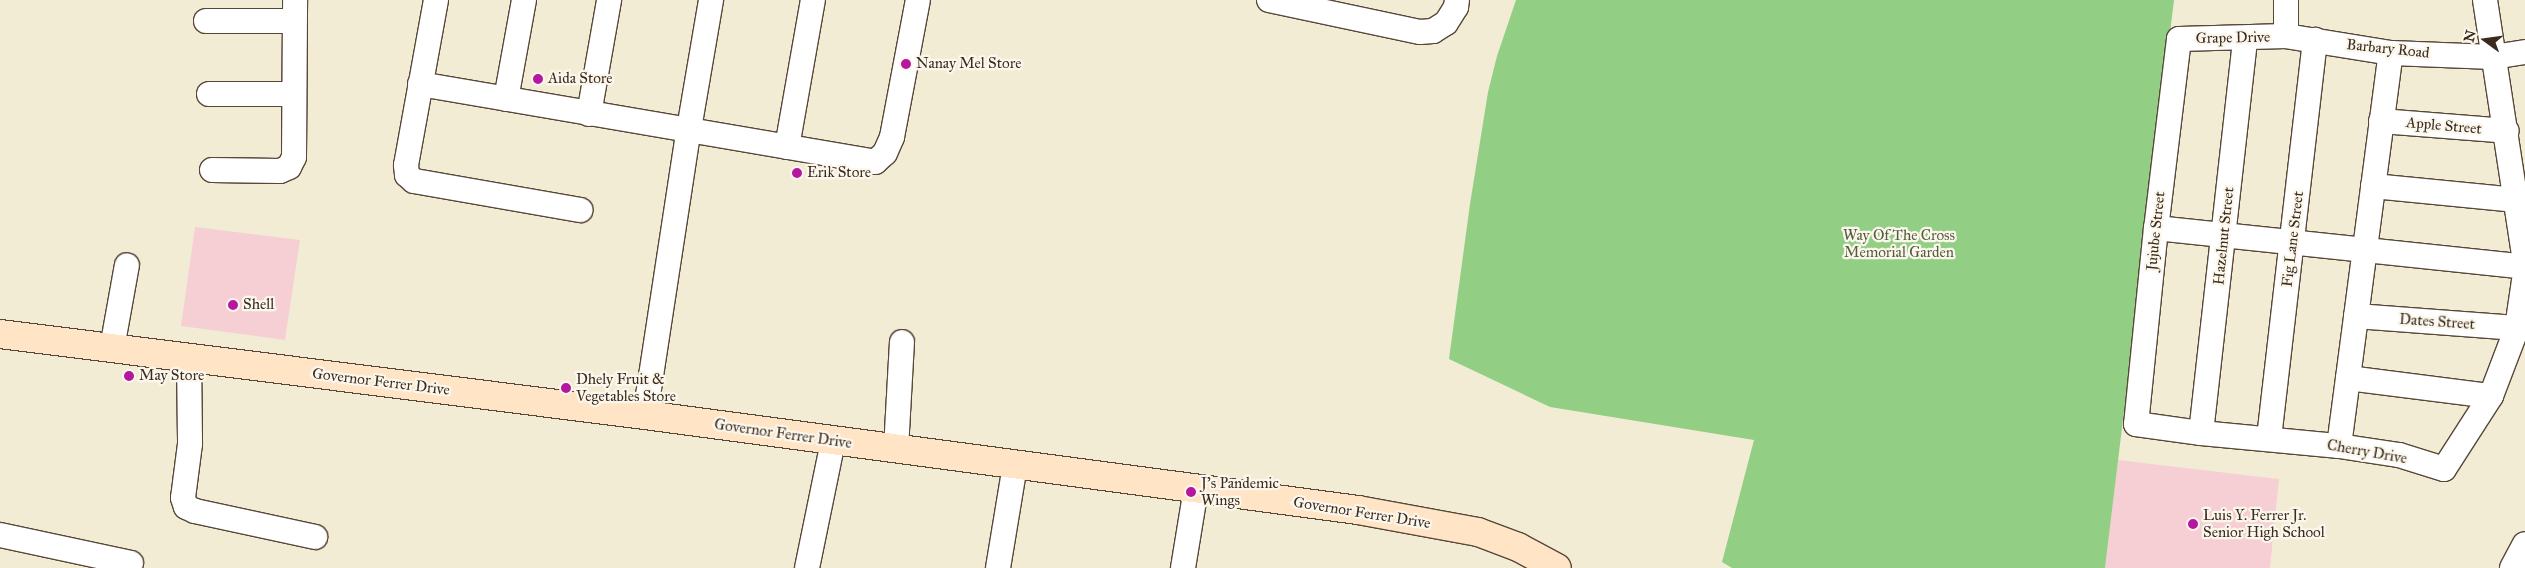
<!DOCTYPE html>
<html>
<head>
<meta charset="utf-8">
<style>
  body { margin:0 }
  #map { position:relative; width:2525px; height:568px; overflow:hidden; background:#f3ecd5; font-family:"IM FELL Great Primer",serif }
  div>[style] { position:absolute }
  .built>* { inset:0; background:#f6cfd5 }
  .green>* { inset:0; background:#92cf85 }
  .roads { filter:drop-shadow(1px 0 #574739) drop-shadow(-1px 0 #574739) drop-shadow(0 1px #574739) drop-shadow(0 -1px #574739) }
  .minor>* { height:24px; margin:-12px; padding:0 12px; transform-origin:12px; border-radius:12px; background:#fff }
  .secondary>* { height:28px; margin:-14px; padding:0 14px; transform-origin:14px; border-radius:14px; background:#ffe4c6 }
  .dots>* { width:14px; height:14px; translate:-50% -50%; box-sizing:border-box; border:2px solid #fbf7ec; border-radius:50% }
  span { translate:-50% -50%; white-space:nowrap; text-align:center; line-height:1.15; -webkit-text-stroke:4.5px #fbf7ec; paint-order:stroke }
  .street-label { font-size:15px; color:#3b2a1e }
  .poi-label { font-size:15px; color:#3b2a1e }
  .left { translate:0 -50%; text-align:left }
  .park-label { font-size:15px; color:#555c3d }
  .north { position:absolute; left:2460px; top:15px; width:50px; height:50px; -webkit-text-stroke:4px #fbf7ec; paint-order:stroke; rotate:284deg; font-size:14px; font-weight:700; line-height:20px; text-align:center; color:#3b2a1e }
  .north::after { content:''; display:block; margin:auto; width:18px; height:22px; background:#3b2a1e; clip-path:polygon(50% 0,100% 100%,50% 72%,0 100%) }
</style>
</head>
<body>
<div id="map">
  <div class="built">
    <i style="clip-path:polygon(195px 227px,300px 240px,285px 340px,181px 326px)"></i>
    <i style="clip-path:polygon(2118px 460px,2279px 479px,2270px 568px,2105px 568px)"></i>
  </div>
  <div class="green">
    <i style="clip-path:polygon(1516px 0,2174px 0,2105px 568px,1732px 568px,1722px 562px,1754px 440px,1550px 407px,1449px 359px,1470px 204px,1488px 92px,1497px 56px)"></i>
  </div>
  <div class="roads">
    <div class="minor">
      <i style="left:436px;top:0;width:168px;rotate:100.3deg"></i>
      <i style="left:406px;top:165px;width:10px;rotate:84deg"></i>
      <i style="left:407px;top:175px;width:9px;rotate:41deg"></i>
      <i style="left:414px;top:181px;width:169px;rotate:9.9deg"></i>
      <i style="left:1269px;top:0;width:154px;rotate:12deg"></i>
      <i style="left:1420px;top:32px;width:13px;rotate:-4deg"></i>
      <i style="left:1433px;top:31px;width:15px;rotate:-32deg"></i>
      <i style="left:1446px;top:23px;width:19px;rotate:-58deg"></i>
      <i style="left:1456px;top:7px;width:7px;rotate:-82deg"></i>
      <i style="left:2286px;top:0;width:36px;rotate:90deg"></i>
      <i style="left:2485px;top:0;width:264px;rotate:81.3deg"></i>
      <i style="left:206px;top:21px;width:88px"></i>
      <i style="left:2525px;top:52px;width:32px;rotate:171deg"></i>
      <i style="left:2493px;top:57px;width:102px;rotate:-177.8deg"></i>
      <i style="left:2391px;top:53px;width:106px;rotate:-170.8deg"></i>
      <i style="left:2286px;top:36px;width:107px;rotate:178.4deg"></i>
      <i style="left:2179px;top:39px;width:190px;rotate:96.9deg"></i>
      <i style="left:2156px;top:228px;width:197px;rotate:95.8deg"></i>
      <i style="left:2136px;top:424px;width:66px;rotate:7.9deg"></i>
      <i style="left:2201px;top:433px;width:139px;rotate:5.4deg"></i>
      <i style="left:2339px;top:446px;width:61px;rotate:8.5deg"></i>
      <i style="left:2399px;top:455px;width:47px;rotate:17.3deg"></i>
      <i style="left:2444px;top:469px;width:87px;rotate:-57.2deg"></i>
      <i style="left:2491px;top:396px;width:73px;rotate:-69.1deg"></i>
      <i style="left:2517px;top:328px;width:55px;rotate:-81.6deg"></i>
      <i style="left:420px;top:84px;width:462px;rotate:9.7deg"></i>
      <i style="left:875px;top:162px;width:13px;rotate:-42deg"></i>
      <i style="left:885px;top:153px;width:17px;rotate:-66deg"></i>
      <i style="left:892px;top:137px;width:139px;rotate:-79.3deg"></i>
      <i style="left:209px;top:94px;width:85px"></i>
      <i style="left:506px;top:99px;width:101px;rotate:-79.7deg"></i>
      <i style="left:589px;top:114px;width:116px;rotate:-80deg"></i>
      <i style="left:2381px;top:121px;width:126px;rotate:4.5deg"></i>
      <i style="left:787px;top:147px;width:149px;rotate:-80deg"></i>
      <i style="left:212px;top:170px;width:68px;rotate:0.8deg"></i>
      <i style="left:280px;top:171px;width:10px;rotate:-24deg"></i>
      <i style="left:289px;top:167px;width:11px;rotate:-63deg"></i>
      <i style="left:294px;top:157px;width:157px;rotate:-89.6deg"></i>
      <i style="left:2373px;top:186px;width:144px;rotate:5.6deg"></i>
      <i style="left:2156px;top:228px;width:371px;rotate:6deg"></i>
      <i style="left:2356px;top:316px;width:161px;rotate:4.3deg"></i>
      <i style="left:112px;top:348px;width:84px;rotate:-79.8deg"></i>
      <i style="left:189px;top:358px;width:86px;rotate:89.3deg"></i>
      <i style="left:190px;top:444px;width:54px;rotate:97.4deg"></i>
      <i style="left:183px;top:498px;width:9px;rotate:72deg"></i>
      <i style="left:186px;top:507px;width:10px;rotate:24deg"></i>
      <i style="left:195px;top:511px;width:123px;rotate:12.2deg"></i>
      <i style="left:2348px;top:378px;width:144px;rotate:7.2deg"></i>
      <i style="left:645px;top:415px;width:289px;rotate:-81.3deg"></i>
      <i style="left:689px;top:129px;width:131px;rotate:-80.3deg"></i>
      <i style="left:2201px;top:433px;width:396px;rotate:-83.6deg"></i>
      <i style="left:2269px;top:438px;width:401px;rotate:-83.4deg"></i>
      <i style="left:2339px;top:446px;width:396px;rotate:-82.5deg"></i>
      <i style="left:896px;top:449px;width:107px;rotate:-86.8deg"></i>
      <i style="left:0;top:535px;width:134px;rotate:12.1deg"></i>
      <i style="left:807px;top:568px;width:130px;rotate:-78.4deg"></i>
      <i style="left:998px;top:568px;width:104px;rotate:-80.6deg"></i>
      <i style="left:1183px;top:568px;width:80px;rotate:-80.7deg"></i>
      <i style="left:2512px;top:568px;width:27px;rotate:-62deg"></i>
    </div>
    <div class="secondary">
      <i style="left:0;top:334px;width:650px;rotate:7.16deg"></i>
      <i style="left:645px;top:415px;width:719px;rotate:7.59deg"></i>
      <i style="left:1358px;top:510px;width:122px;rotate:10.4deg"></i>
      <i style="left:1478px;top:532px;width:43px;rotate:20.6deg"></i>
      <i style="left:1518px;top:547px;width:44px;rotate:28.3deg"></i>
    </div>
  </div>
  <div class="dots">
    <i style="left:906px;top:64px;background:#b5179e"></i>
    <i style="left:538px;top:79px;background:#b5179e"></i>
    <i style="left:797px;top:173px;background:#b5179e"></i>
    <i style="left:233px;top:305px;background:#b5179e"></i>
    <i style="left:129px;top:376px;background:#b5179e"></i>
    <i style="left:566px;top:388px;background:#b5179e"></i>
    <i style="left:1191px;top:492px;background:#b5179e"></i>
    <i style="left:2193px;top:524px;background:#b5179e"></i>
  </div>
  <div class="street-label">
    <span style="left:2233px;top:38px;rotate:-1deg">Grape Drive</span>
    <span style="left:2388px;top:49px;rotate:6deg">Barbary Road</span>
    <span style="left:2444px;top:126px;rotate:5deg">Apple Street</span>
    <span style="left:2156px;top:231px;rotate:-84deg">Jujube Street</span>
    <span style="left:2224px;top:236px;rotate:-84deg">Hazelnut Street</span>
    <span style="left:2293px;top:239px;rotate:-83deg">Fig Lane Street</span>
    <span style="left:2437px;top:322px;rotate:4deg">Dates Street</span>
    <span style="left:381px;top:382px;rotate:7deg">Governor Ferrer Drive</span>
    <span style="left:783px;top:434px;rotate:8deg">Governor Ferrer Drive</span>
    <span style="left:2367px;top:452px;rotate:10deg">Cherry Drive</span>
    <span style="left:1362px;top:513px;rotate:9deg">Governor Ferrer Drive</span>
  </div>
  <div class="poi-label">
    <span class="left" style="left:916px;top:64px">Nanay Mel Store</span>
    <span class="left" style="left:548px;top:79px">Aida Store</span>
    <span class="left" style="left:807px;top:173px">Erik Store</span>
    <span class="left" style="left:243px;top:305px">Shell</span>
    <span class="left" style="left:139px;top:376px">May Store</span>
    <span class="left" style="left:576px;top:388px">Dhely Fruit &amp;<br>Vegetables Store</span>
    <span class="left" style="left:1201px;top:492px">J's Pandemic<br>Wings</span>
    <span class="left" style="left:2203px;top:524px">Luis Y. Ferrer Jr.<br>Senior High School</span>
  </div>
  <div class="park-label">
    <span style="left:1899px;top:244px">Way Of The Cross<br>Memorial Garden</span>
  </div>
  <div class="north">N</div>
</div>
</body>
</html>
